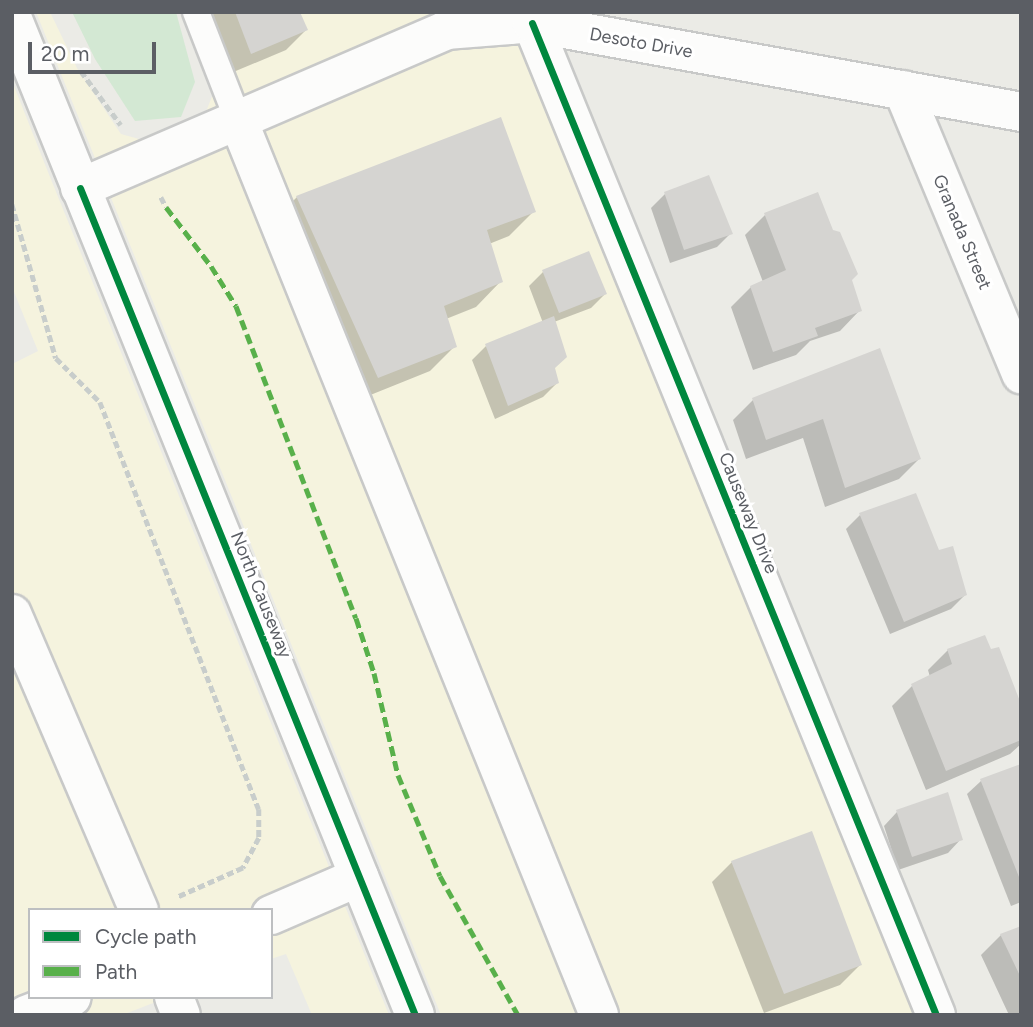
<!DOCTYPE html>
<html>
<head>
<meta charset="utf-8">
<style>
  body { margin:0 }
  #map { position:relative; width:1033px; height:1027px; overflow:hidden; background:#ebebe6; font-family:Figtree,sans-serif }
  div>[style] { position:absolute }
  .commercial>* { inset:0; background:#f5f3de }
  .green>* { inset:0; background:#d3e8d3 }
  .shadow>* { inset:0; background:#0003 }
  .building>* { inset:0; background:#d5d4d1 }
  .path>* { height:4.5px; margin-top:-2.25px; transform-origin:0; background:repeating-linear-gradient(90deg,#c8cdcb 0 7px,transparent 0 10.5px) }
  .roads { filter:drop-shadow(2px 0 #c8c9c8) drop-shadow(-2px 0 #c8c9c8) drop-shadow(0 2px #c8c9c8) drop-shadow(0 -2px #c8c9c8) }
  .lane>* { height:26px; margin:-13px; padding:0 13px; transform-origin:13px; border-radius:13px; background:#fcfcfb }
  .street>* { height:38px; margin:-19px; padding:0 19px; transform-origin:19px; border-radius:19px; background:#fcfcfb }
  .secondary>* { height:38px; margin:-19px; padding:0 19px; transform-origin:19px; border-radius:19px; background:#fcfcfb }
  .quiet>* { height:5px; margin-top:-2.5px; transform-origin:0; background:repeating-linear-gradient(90deg,#58b04a 0 10px,transparent 0 15px) }
  .cycleway>* { height:7px; margin:-3.5px; padding:0 3.5px; transform-origin:3.5px; border-radius:3.5px; background:#00873e }
  span { translate:-50% -50%; white-space:nowrap; text-align:center; line-height:1.15; -webkit-text-stroke:6px #fff; paint-order:stroke }
  .street-label { font-size:18px; color:#5b5e64 }
  .frame { position:absolute; inset:0; border:14px solid #5b5e64; pointer-events:none }
  .legend { position:absolute; left:28px; top:908px; width:245px; height:91px; box-sizing:border-box; background:#fff; border:2px solid #bdbfc1; margin:0; padding:9px 12px; list-style:none; font-size:21px; color:#5b5e64 }
  .legend li { display:flex; align-items:center; gap:14px; height:35px }
  .legend b { width:35px; border:2px solid #bdbfc1 }
  .scale { position:absolute; left:28px; top:42px; width:128px; height:32px; box-sizing:border-box; border:4px solid #5b5e64; border-top:0; padding-left:9px; font-size:21px; line-height:24px; white-space:nowrap; color:#5b5e64; -webkit-text-stroke:5px #fff; paint-order:stroke }
</style>
</head>
<body>
<div id="map">
  <div class="commercial">
    <i style="clip-path:polygon(36px 12px,50px 12px,77px 68px,121px 134px,139px 139px,191px 134px,201px 124px,215px 89px,198px 12px,489px 12px,518px 43px,914px 1015px,441px 1015px)"></i>
    <i style="clip-path:polygon(12px 81px,48px 172px,389px 1015px,312px 1015px,286px 954px,271px 959px,271px 910px,30px 910px,30px 997px,169px 997px,122px 1015px,12px 1015px,12px 364px,38px 351px,12px 287px)"></i>
  </div>
  <div class="green">
    <i style="clip-path:polygon(72px 12px,176px 12px,195px 82px,181px 117px,135px 121px,95px 59px)"></i>
  </div>
  <div class="shadow">
    <i style="clip-path:polygon(207px 12px,298px 12px,306px 30px,286px 50px,231px 73px)"></i>
    <i style="clip-path:polygon(665px 194px,731px 233px,717px 247px,670px 263px,651px 208px)"></i>
    <i style="clip-path:polygon(297px 197px,534px 211px,509px 236px,489px 244px,501px 281px,476px 307px,446px 319px,455px 346px,430px 371px,353px 402px,272px 222px)"></i>
    <i style="clip-path:polygon(765px 215px,850px 279px,860px 310px,840px 331px,810px 341px,796px 355px,753px 370px,731px 307px,751px 287px,763px 282px,745px 235px)"></i>
    <i style="clip-path:polygon(588px 253px,605px 294px,591px 308px,554px 322px,553px 369px,557px 383px,543px 397px,495px 419px,472px 360px,486px 346px,543px 323px,529px 286px,543px 272px)"></i>
    <i style="clip-path:polygon(879px 350px,919px 459px,899px 479px,825px 507px,803px 438px,746px 459px,733px 420px,753px 400px)"></i>
    <i style="clip-path:polygon(860px 515px,938px 552px,965px 595px,951px 609px,890px 634px,846px 529px)"></i>
    <i style="clip-path:polygon(948px 650px,1021px 709px,1021px 744px,1010px 754px,926px 790px,892px 706px,912px 686px,930px 677px,928px 670px)"></i>
    <i style="clip-path:polygon(1021px 766px,1021px 902px,1011px 906px,967px 794px,981px 781px)"></i>
    <i style="clip-path:polygon(897px 812px,961px 839px,948px 853px,898px 870px,884px 826px)"></i>
    <i style="clip-path:polygon(732px 862px,860px 965px,840px 985px,764px 1013px,712px 882px)"></i>
    <i style="clip-path:polygon(1021px 928px,1021px 1015px,1009px 1015px,981px 955px,1001px 935px)"></i>
  </div>
  <div class="building">
    <i style="clip-path:polygon(235px 12px,300px 12px,308px 30px,251px 54px)"></i>
    <i style="clip-path:polygon(501px 117px,536px 212px,487px 230px,503px 282px,444px 306px,457px 347px,378px 378px,296px 196px)"></i>
    <i style="clip-path:polygon(709px 175px,733px 234px,684px 250px,664px 192px)"></i>
    <i style="clip-path:polygon(818px 192px,833px 230px,840px 232px,858px 274px,852px 280px,862px 311px,815px 328px,818px 336px,773px 352px,750px 286px,786px 270px,764px 213px)"></i>
    <i style="clip-path:polygon(589px 251px,607px 294px,559px 313px,542px 270px)"></i>
    <i style="clip-path:polygon(554px 316px,567px 357px,555px 368px,559px 383px,508px 406px,485px 344px)"></i>
    <i style="clip-path:polygon(880px 348px,921px 459px,845px 488px,823px 419px,766px 440px,752px 398px)"></i>
    <i style="clip-path:polygon(916px 493px,939px 550px,953px 546px,967px 595px,904px 622px,859px 513px)"></i>
    <i style="clip-path:polygon(985px 635px,991px 649px,999px 647px,1021px 704px,1021px 740px,946px 771px,911px 684px,952px 664px,947px 649px)"></i>
    <i style="clip-path:polygon(1021px 764px,1021px 882px,980px 779px)"></i>
    <i style="clip-path:polygon(948px 792px,963px 840px,912px 857px,896px 810px)"></i>
    <i style="clip-path:polygon(812px 831px,862px 965px,784px 994px,731px 861px)"></i>
    <i style="clip-path:polygon(1021px 926px,1021px 978px,1000px 934px)"></i>
  </div>
  <div class="path">
    <i style="left:81px;top:71px;width:67px;rotate:53.5deg"></i>
    <i style="left:161px;top:197px;width:11px;rotate:63deg"></i>
    <i style="left:12px;top:204px;width:160px;rotate:74.1deg"></i>
    <i style="left:56px;top:358px;width:62px;rotate:45deg"></i>
    <i style="left:100px;top:402px;width:437px;rotate:68.7deg"></i>
    <i style="left:259px;top:809px;width:29px;rotate:90deg"></i>
    <i style="left:259px;top:838px;width:34px;rotate:118deg"></i>
    <i style="left:243px;top:868px;width:71px;rotate:156deg"></i>
  </div>
  <div class="roads">
    <div class="lane">
      <i style="left:196px;top:12px;width:116px;rotate:68.7deg"></i>
    </div>
    <div class="street">
      <i style="left:532px;top:23px;width:1071px;rotate:67.84deg"></i>
      <i style="left:903px;top:90px;width:308px;rotate:67.4deg"></i>
      <i style="left:238px;top:120px;width:965px;rotate:68.03deg"></i>
      <i style="left:80px;top:188px;width:399px;rotate:-23.3deg"></i>
      <i style="left:446px;top:30px;width:64px;rotate:-4.5deg"></i>
      <i style="left:510px;top:25px;width:22px;rotate:-5deg"></i>
      <i style="left:532px;top:23px;width:497px;rotate:10.3deg"></i>
      <i style="left:12px;top:614px;width:322px;rotate:66.8deg"></i>
      <i style="left:271px;top:915px;width:96px;rotate:-23.4deg"></i>
      <i style="left:174px;top:997px;width:19px;rotate:69deg"></i>
      <i style="left:26px;top:1015px;width:49px;rotate:-21.4deg"></i>
    </div>
    <div class="secondary">
      <i style="left:12px;top:17px;width:1076px;rotate:68.01deg"></i>
    </div>
  </div>
  <div class="quiet">
    <i style="left:166px;top:207px;width:74px;rotate:52.7deg"></i>
    <i style="left:211px;top:266px;width:47px;rotate:58deg"></i>
    <i style="left:236px;top:306px;width:334px;rotate:69deg"></i>
    <i style="left:356px;top:618px;width:58px;rotate:71.9deg"></i>
    <i style="left:374px;top:673px;width:105px;rotate:76.8deg"></i>
    <i style="left:398px;top:775px;width:109px;rotate:67.4deg"></i>
    <i style="left:440px;top:876px;width:159px;rotate:60.7deg"></i>
  </div>
  <div class="cycleway">
    <i style="left:532px;top:23px;width:1071px;rotate:67.84deg"></i>
    <i style="left:80px;top:188px;width:892px;rotate:67.95deg"></i>
  </div>
  <div class="street-label">
    <span style="left:641px;top:43px;rotate:10deg">Desoto Drive</span>
    <span style="left:962px;top:232px;rotate:67deg">Granada Street</span>
    <span style="left:748px;top:513px;rotate:68deg">Causeway Drive</span>
    <span style="left:261px;top:595px;rotate:68deg">North Causeway</span>
  </div>
  <div class="frame"></div>
  <ul class="legend">
  <li><b style="height:9px;background:#00873e"></b>Cycle path</li>
  <li><b style="height:9px;background:#58b04a"></b>Path</li>
  </ul>
  <div class="scale">20 m</div>
</div>
</body>
</html>
